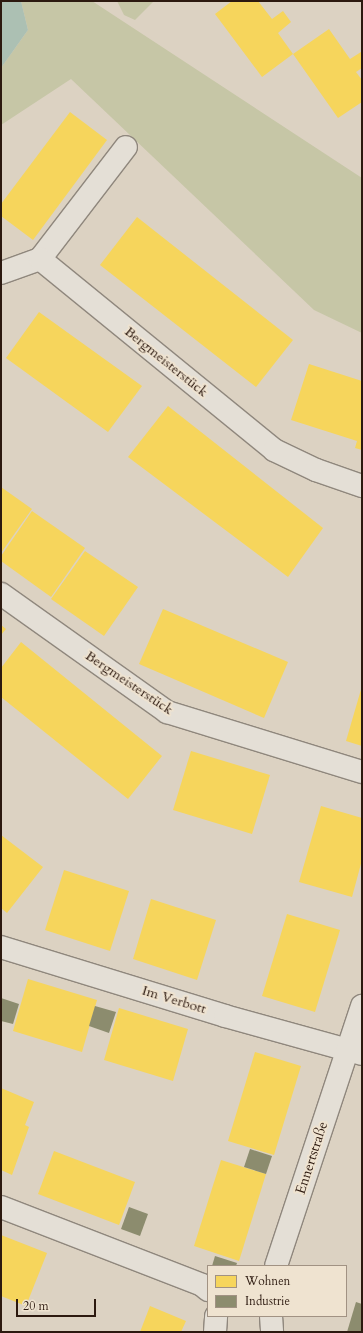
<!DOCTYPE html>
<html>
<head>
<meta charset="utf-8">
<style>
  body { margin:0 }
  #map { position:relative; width:363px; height:1333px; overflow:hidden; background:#dcd2c2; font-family:Cardo,serif }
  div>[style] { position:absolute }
  .green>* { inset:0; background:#c6c6a6 }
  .water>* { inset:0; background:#acc0b3 }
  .homes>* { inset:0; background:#f6d55c }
  .industry>* { inset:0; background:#8c8c6e }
  .roads { filter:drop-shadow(1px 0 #8f877d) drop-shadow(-1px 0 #8f877d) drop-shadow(0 1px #8f877d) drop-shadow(0 -1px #8f877d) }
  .street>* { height:22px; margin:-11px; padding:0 11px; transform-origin:11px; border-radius:11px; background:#e4dfd6 }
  span { translate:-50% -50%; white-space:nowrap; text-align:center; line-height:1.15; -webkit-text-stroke:4px #efe3d0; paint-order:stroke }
  .street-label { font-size:14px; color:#2c190f }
  .frame { position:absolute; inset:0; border:2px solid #2c190f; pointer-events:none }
  .legend { position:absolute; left:207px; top:1265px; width:140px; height:52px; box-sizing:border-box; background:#efe3d0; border:1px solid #a19283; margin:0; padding:5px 7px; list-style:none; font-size:12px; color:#2c190f }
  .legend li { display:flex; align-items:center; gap:8px; height:20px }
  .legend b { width:20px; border:1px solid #a19283 }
  .scale { position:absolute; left:16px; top:1299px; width:80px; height:18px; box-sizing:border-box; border:2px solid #2c190f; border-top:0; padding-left:5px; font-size:12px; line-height:14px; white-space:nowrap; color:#2c190f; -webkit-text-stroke:3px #efe3d0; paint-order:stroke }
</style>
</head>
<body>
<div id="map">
  <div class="green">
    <i style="clip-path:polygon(21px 1px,92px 1px,362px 178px,362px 333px,314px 310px,71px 79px,1px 125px,1px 68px,28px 30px)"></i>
    <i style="clip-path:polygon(117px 1px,154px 1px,135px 20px,124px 15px)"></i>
  </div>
  <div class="water">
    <i style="clip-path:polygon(1px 1px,21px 1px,28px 30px,1px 68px)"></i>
  </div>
  <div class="homes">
    <i style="clip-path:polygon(232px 1px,258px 1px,272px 19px,283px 11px,291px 22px,278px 33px,293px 54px,262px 77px,215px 14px)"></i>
    <i style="clip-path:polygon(329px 29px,350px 59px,361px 52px,362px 54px,362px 68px,356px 72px,362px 80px,362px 102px,338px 118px,293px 54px)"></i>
    <i style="clip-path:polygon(70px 112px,107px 140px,33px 240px,1px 216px,1px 204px)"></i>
    <i style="clip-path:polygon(137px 217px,293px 340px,256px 387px,100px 265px)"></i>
    <i style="clip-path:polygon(39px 312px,142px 386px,108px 432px,6px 358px)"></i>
    <i style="clip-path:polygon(309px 364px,362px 381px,362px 450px,355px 448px,357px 441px,291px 420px)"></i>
    <i style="clip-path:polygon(168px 406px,323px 528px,288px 577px,128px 457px)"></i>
    <i style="clip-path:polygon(1px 487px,32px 509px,1px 553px)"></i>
    <i style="clip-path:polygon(32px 511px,85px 548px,51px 597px,1px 561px,1px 556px)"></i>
    <i style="clip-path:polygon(85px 551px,138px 587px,104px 636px,51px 599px)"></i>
    <i style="clip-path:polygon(163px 609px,288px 662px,264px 718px,139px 664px)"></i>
    <i style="clip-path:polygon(1px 625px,6px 629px,1px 635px)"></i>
    <i style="clip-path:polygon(21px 642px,162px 756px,128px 799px,1px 697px,1px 668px)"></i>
    <i style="clip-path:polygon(362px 686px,362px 746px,346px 741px)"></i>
    <i style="clip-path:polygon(191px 751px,270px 775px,252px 834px,173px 810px)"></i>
    <i style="clip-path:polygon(321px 806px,362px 818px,362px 860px,352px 897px,299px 882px)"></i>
    <i style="clip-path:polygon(1px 835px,43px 867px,7px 913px,1px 908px)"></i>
    <i style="clip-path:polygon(64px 870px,129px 891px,110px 951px,45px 930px)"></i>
    <i style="clip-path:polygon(151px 899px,216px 920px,197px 980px,133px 959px)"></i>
    <i style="clip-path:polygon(287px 914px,340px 930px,315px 1012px,262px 996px)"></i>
    <i style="clip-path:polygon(28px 979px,97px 1000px,82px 1052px,13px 1031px)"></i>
    <i style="clip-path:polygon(119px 1008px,188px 1029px,173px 1081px,104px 1060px)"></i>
    <i style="clip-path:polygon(255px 1052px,301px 1066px,274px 1155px,228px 1141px)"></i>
    <i style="clip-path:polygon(1px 1088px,34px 1102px,25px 1125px,29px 1127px,12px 1175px,1px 1170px)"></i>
    <i style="clip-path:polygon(54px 1151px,135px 1182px,119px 1225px,38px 1194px)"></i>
    <i style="clip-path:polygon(221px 1160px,266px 1174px,239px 1261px,194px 1246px)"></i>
    <i style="clip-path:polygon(1px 1235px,47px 1253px,26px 1306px,1px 1296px)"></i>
    <i style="clip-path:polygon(150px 1306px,186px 1321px,181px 1332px,140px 1332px)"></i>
  </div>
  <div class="industry">
    <i style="clip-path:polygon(1px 998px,19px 1004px,13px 1024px,1px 1021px)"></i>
    <i style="clip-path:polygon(95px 1006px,116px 1012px,109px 1033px,89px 1026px)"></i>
    <i style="clip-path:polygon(250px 1149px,272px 1156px,266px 1174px,244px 1167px)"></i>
    <i style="clip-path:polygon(129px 1207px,148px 1214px,140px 1236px,121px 1229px)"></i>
    <i style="clip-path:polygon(215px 1256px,237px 1263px,236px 1266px,212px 1266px)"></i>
    <i style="clip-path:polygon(356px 1302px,362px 1304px,362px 1332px,347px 1332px)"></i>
  </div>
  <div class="roads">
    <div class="street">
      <i style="left:40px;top:259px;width:141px;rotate:-52.5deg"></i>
      <i style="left:1px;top:273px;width:41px;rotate:-19.7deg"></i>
      <i style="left:40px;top:259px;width:302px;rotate:39.2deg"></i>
      <i style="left:274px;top:450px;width:47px;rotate:25.5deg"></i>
      <i style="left:316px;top:470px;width:49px;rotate:19.2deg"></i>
      <i style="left:1px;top:594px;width:204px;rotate:35.4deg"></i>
      <i style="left:167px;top:712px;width:204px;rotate:17.1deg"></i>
      <i style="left:1px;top:947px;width:234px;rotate:17.1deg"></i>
      <i style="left:225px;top:1016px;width:142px;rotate:15.5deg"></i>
      <i style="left:1px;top:1207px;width:216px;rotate:21.2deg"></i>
      <i style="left:202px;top:1285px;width:8px;rotate:40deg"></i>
      <i style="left:276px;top:1266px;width:274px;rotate:-71.7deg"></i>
      <i style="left:271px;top:1316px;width:16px;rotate:86deg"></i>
      <i style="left:215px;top:1332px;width:16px;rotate:-86deg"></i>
    </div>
  </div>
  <div class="street-label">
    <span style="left:166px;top:362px;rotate:39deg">Bergmeisterstück</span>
    <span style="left:129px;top:683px;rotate:34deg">Bergmeisterstück</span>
    <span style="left:174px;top:1000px;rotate:17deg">Im Verbott</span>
    <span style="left:312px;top:1158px;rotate:-72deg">Ennertstraße</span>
  </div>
  <div class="frame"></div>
  <ul class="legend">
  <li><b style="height:11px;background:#f6d55c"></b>Wohnen</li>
  <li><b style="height:11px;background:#8c8c6e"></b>Industrie</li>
  </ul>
  <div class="scale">20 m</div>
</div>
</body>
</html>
